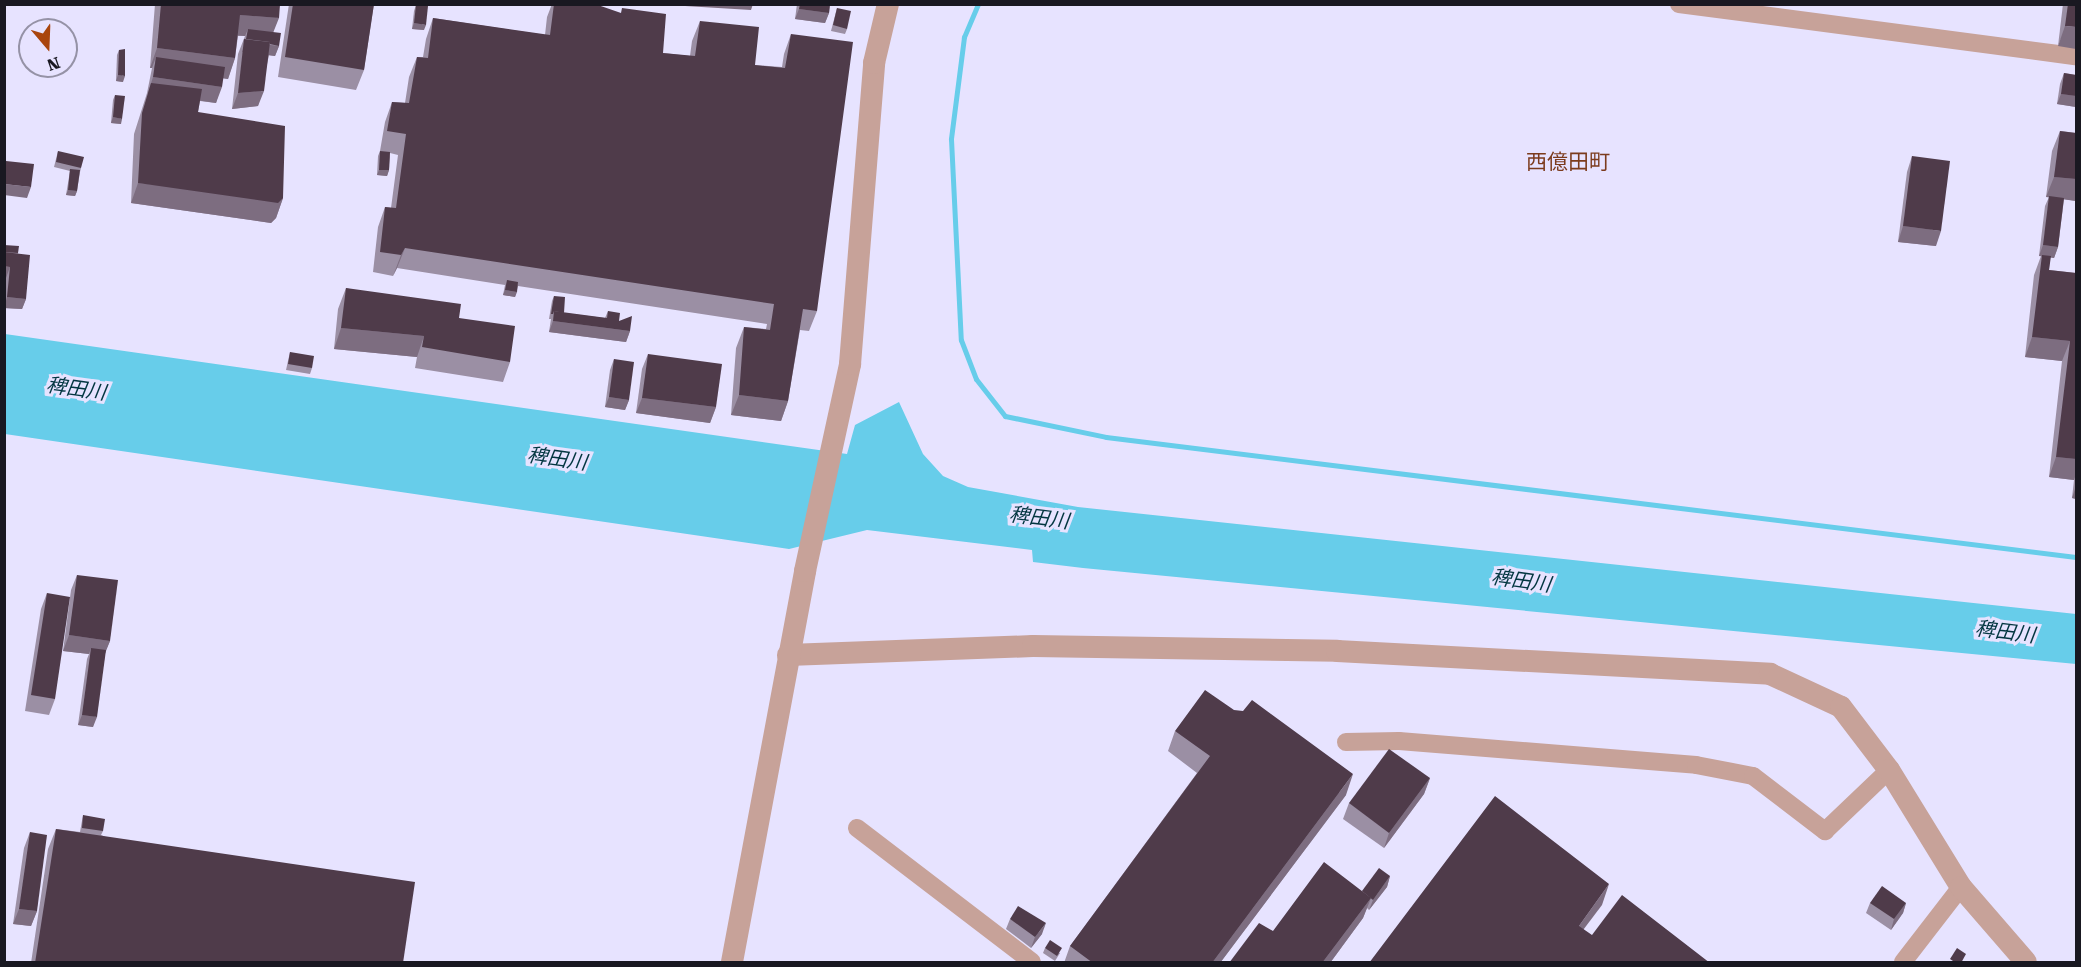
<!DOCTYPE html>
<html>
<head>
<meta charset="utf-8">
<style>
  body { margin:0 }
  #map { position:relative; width:2081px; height:967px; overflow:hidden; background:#e7e3ff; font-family:"Roboto Serif","Noto Sans JP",serif }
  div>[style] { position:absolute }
  .water>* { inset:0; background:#67cdea }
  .stream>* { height:5px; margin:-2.5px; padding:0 2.5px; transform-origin:2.5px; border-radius:2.5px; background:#67cdea }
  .minor>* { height:18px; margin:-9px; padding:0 9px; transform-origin:9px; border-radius:9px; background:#c7a299 }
  .tertiary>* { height:22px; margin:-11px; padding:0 11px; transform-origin:11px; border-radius:11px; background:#c7a299 }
  .wall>* { inset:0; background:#9b8fa4 }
  .shaded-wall>* { inset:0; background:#7d6d80 }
  .building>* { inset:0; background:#4f3b4a }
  span { translate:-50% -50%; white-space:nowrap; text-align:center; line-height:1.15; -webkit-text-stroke:6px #e7e3ff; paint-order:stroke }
  .water-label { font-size:20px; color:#033641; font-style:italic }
  .quarter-label { font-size:21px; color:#7c3b1d }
  .frame { position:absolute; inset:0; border:6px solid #191821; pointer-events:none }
  .north { position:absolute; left:18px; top:18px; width:60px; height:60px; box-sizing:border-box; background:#e7e3ff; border:2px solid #9592a6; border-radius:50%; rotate:161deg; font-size:16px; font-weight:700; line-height:24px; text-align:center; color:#191821 }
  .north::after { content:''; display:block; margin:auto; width:21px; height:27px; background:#a9450e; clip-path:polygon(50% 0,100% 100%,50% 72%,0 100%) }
</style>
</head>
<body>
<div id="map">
  <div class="water">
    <i style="clip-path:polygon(5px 334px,847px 454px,855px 425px,899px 402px,923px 454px,943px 476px,968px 487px,1078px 507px,2076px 614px,2076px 664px,1083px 568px,1033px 562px,1032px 550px,867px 530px,789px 549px,5px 434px)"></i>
  </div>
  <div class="stream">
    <i style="left:978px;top:4px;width:36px;rotate:113deg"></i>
    <i style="left:964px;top:37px;width:103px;rotate:97.3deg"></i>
    <i style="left:951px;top:139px;width:201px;rotate:87.2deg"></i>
    <i style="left:961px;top:340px;width:42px;rotate:69deg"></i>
    <i style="left:976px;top:379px;width:47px;rotate:51.9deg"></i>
    <i style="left:1005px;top:416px;width:103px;rotate:11.7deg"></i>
    <i style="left:1106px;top:437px;width:977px;rotate:7.05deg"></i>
  </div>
  <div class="minor">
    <i style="left:1679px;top:4px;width:400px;rotate:7.5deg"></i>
    <i style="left:1346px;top:742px;width:53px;rotate:-1.1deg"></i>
    <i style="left:1399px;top:741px;width:298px;rotate:4.6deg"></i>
    <i style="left:1696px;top:765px;width:58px;rotate:10.9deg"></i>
    <i style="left:1753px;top:776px;width:91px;rotate:37.4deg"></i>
    <i style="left:1825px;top:831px;width:88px;rotate:-43.6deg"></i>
    <i style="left:857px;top:828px;width:220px;rotate:37.4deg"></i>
    <i style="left:1903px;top:962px;width:95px;rotate:-52.3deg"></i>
  </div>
  <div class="tertiary">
    <i style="left:788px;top:655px;width:245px;rotate:-2.1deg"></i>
    <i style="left:1033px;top:646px;width:304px;rotate:0.9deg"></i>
    <i style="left:1337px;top:651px;width:434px;rotate:3deg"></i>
    <i style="left:1770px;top:674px;width:78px;rotate:24.9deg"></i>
    <i style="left:1841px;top:707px;width:79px;rotate:52.7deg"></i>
    <i style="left:1889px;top:770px;width:137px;rotate:58.4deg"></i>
    <i style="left:1961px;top:887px;width:99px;rotate:49.1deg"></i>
    <i style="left:732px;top:962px;width:398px;rotate:-79.4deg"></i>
    <i style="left:805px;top:571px;width:212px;rotate:-77.7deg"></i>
    <i style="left:850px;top:364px;width:302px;rotate:-85.4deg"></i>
    <i style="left:874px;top:63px;width:61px;rotate:-76.7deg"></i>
  </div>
  <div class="wall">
    <i style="clip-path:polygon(155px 4px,280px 4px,273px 32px,279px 46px,275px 56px,269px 55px,258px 106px,232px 109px,238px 54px,245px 36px,238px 36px,235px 58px,228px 79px,223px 78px,216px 103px,200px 101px,198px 112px,283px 198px,276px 218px,271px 223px,131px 203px,134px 134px,147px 93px,152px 68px,150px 68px)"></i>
    <i style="clip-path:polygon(289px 4px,374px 4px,364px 70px,356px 90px,278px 77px)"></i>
    <i style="clip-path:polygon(552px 4px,595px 4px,663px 53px,690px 56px,692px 41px,700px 21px,755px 65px,782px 67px,784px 54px,791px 34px,817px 311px,809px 331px,800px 330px,788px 401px,781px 421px,731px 415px,736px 348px,744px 327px,766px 329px,767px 324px,518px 286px,515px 297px,503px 295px,505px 285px,397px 268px,393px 276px,373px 272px,378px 227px,385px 207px,391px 208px,398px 155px,390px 153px,389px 170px,387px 176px,377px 175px,378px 156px,380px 151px,385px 122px,392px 102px,405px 103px,409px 77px,417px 57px,423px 57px,426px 39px,433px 18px,545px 35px,547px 17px)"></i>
    <i style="clip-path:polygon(797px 4px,830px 4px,829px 13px,825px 23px,795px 19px)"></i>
    <i style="clip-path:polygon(2063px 4px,2076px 4px,2058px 46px)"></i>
    <i style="clip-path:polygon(416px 5px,424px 30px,412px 29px,414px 11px)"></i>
    <i style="clip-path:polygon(837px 8px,847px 29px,845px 34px,831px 31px)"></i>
    <i style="clip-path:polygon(119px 50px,123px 82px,116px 81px,117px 55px)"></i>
    <i style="clip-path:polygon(2064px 73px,2076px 75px,2076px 107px,2057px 104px,2060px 84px)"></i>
    <i style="clip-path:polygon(115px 95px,121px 124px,111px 123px,113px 100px)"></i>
    <i style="clip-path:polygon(2060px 131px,2076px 133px,2076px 201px,2064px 199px,2058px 247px,2054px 258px,2050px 257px,2049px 270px,2076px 273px,2076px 499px,2072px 498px,2074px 480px,2049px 477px,2062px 361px,2025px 357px,2034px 275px,2041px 256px,2039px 256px,2045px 206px,2049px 197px,2046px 197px,2052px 151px)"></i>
    <i style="clip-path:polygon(58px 151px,81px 168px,80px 172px,77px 191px,75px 196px,66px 195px,70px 171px,54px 167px)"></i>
    <i style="clip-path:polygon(1912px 156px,1936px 246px,1898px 242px,1907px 172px)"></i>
    <i style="clip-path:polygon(4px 245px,18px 253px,26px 299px,22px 309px,4px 308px,6px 278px,4px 277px)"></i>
    <i style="clip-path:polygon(346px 288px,459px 318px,510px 362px,503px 382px,415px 368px,417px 357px,334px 349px,338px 309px)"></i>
    <i style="clip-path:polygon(554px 296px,564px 313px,605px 318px,608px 311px,630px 331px,626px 342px,549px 332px,551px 319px,549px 319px,552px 301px)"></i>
    <i style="clip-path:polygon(290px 352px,312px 368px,310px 374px,286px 370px)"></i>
    <i style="clip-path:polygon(648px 354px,716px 407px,710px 423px,636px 413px,642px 369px)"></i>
    <i style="clip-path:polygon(614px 359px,629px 400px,625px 410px,605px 407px,610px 370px)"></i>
    <i style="clip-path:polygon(77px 575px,110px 641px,105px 652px,93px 727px,78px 725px,87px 659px,89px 654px,63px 651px,71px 590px)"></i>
    <i style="clip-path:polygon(47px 593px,55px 699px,49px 715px,25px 711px,41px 609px)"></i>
    <i style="clip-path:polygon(1175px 731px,1346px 795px,1220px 963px,1064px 963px,1070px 946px,1197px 773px,1168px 751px)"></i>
    <i style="clip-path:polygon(1430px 778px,1424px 794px,1384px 848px,1343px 819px,1349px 803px)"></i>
    <i style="clip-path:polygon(83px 815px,103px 831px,101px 835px,403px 963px,31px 963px,48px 849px,56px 829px,80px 832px)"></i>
    <i style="clip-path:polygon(30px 832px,37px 911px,31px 926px,13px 924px,24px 848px)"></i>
    <i style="clip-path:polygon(1390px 876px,1387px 887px,1369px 910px,1367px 908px,1363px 918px,1330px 963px,1229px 963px,1273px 931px,1362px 891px)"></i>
    <i style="clip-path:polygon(1870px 903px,1906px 903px,1903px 913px,1891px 930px,1866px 913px)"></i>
    <i style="clip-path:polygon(1010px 919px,1042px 934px,1031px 948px,1006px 929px)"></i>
    <i style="clip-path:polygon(1045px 948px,1060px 953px,1055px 961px,1043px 953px)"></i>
  </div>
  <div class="shaded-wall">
    <i style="clip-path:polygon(686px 4px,753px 4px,751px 10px,685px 6px)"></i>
    <i style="clip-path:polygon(799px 9px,829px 13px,825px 23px,795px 19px)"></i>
    <i style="clip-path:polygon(240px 15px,279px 18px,271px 38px,248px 29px,245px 36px,233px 35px)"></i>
    <i style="clip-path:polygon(414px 23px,426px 25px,424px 30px,412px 29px)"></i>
    <i style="clip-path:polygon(2065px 26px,2076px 27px,2076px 49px,2058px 46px)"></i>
    <i style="clip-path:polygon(246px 42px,279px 46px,275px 56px,242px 52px)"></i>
    <i style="clip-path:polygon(157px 48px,235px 58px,228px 79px,154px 69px,156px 57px,152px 68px,150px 68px)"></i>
    <i style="clip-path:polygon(118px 75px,125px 76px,123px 82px,116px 81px)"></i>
    <i style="clip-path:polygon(153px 77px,222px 87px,216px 103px,148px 93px)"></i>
    <i style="clip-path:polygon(264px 91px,258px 106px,232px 109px,238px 93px)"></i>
    <i style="clip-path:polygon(2061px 94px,2076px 96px,2076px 107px,2057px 104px)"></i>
    <i style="clip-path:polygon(113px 117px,122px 119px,121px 124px,111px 123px)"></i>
    <i style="clip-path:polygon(379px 170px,389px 170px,387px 176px,377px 175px)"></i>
    <i style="clip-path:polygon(2054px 177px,2076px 179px,2076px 201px,2046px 197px)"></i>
    <i style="clip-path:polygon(138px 183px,283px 198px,276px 218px,271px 223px,131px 203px)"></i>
    <i style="clip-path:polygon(4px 184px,31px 187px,27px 198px,4px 195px)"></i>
    <i style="clip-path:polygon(68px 190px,77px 191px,75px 196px,66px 195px)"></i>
    <i style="clip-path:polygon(1903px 226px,1941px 231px,1936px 246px,1898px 242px)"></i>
    <i style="clip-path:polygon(2043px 245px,2058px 247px,2054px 258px,2039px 256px)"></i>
    <i style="clip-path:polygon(405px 248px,397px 268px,393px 276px,401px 255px)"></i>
    <i style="clip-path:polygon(4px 266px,10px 267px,6px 278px,4px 277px)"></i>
    <i style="clip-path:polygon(505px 290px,517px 292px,515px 297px,503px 295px)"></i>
    <i style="clip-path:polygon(7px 297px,26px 299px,22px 309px,4px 308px)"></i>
    <i style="clip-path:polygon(553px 321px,630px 331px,626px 342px,549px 332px)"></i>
    <i style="clip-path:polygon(341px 328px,424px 336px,417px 357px,334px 349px)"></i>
    <i style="clip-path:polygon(2032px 337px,2070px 341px,2062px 361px,2025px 357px)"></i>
    <i style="clip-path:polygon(739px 395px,788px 401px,781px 421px,731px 415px)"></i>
    <i style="clip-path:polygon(609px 397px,629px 400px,625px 410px,605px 407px)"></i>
    <i style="clip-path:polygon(642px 398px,716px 407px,710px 423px,636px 413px)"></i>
    <i style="clip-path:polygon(2056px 457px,2076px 459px,2076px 474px,2074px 480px,2049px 477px)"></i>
    <i style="clip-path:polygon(2076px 486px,2076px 499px,2072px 498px)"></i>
    <i style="clip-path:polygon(69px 635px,110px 641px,104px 656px,91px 648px,89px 654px,63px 651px)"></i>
    <i style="clip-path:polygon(82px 715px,97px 717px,93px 727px,78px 725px)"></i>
    <i style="clip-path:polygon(1353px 774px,1346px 795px,1220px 963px,1212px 963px)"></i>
    <i style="clip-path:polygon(1430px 778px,1424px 794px,1384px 848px,1389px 833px)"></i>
    <i style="clip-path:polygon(1390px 876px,1387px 887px,1369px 910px,1373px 900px)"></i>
    <i style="clip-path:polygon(1609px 884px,1602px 905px,1571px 946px,1579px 926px)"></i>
    <i style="clip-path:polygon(1371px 898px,1363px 918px,1330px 963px,1322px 963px)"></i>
    <i style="clip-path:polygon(1906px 903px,1903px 913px,1891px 930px,1894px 919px)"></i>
    <i style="clip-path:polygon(19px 909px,37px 911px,31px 926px,13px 924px)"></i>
    <i style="clip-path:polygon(1046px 923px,1042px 934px,1031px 948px,1035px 937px)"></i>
  </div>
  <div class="building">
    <i style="clip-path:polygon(161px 4px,280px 4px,279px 18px,240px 15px,235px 58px,157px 48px)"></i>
    <i style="clip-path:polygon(293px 4px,374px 4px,364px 70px,285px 57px)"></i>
    <i style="clip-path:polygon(554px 4px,595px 4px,621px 13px,622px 8px,666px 14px,663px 53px,695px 56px,700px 21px,759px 27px,755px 65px,785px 68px,791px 34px,853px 42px,817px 311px,803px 309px,788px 401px,739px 395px,744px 327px,770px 330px,774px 304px,405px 248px,401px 255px,380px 252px,385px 207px,396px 208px,406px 134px,387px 131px,392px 102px,409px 103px,417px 57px,428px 58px,433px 18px,550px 35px)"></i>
    <i style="clip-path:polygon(800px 4px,830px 4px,829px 13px,799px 9px)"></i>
    <i style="clip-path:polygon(2068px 4px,2076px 4px,2076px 27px,2065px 26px)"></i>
    <i style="clip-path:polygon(416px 5px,428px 6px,426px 25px,414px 23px)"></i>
    <i style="clip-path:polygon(837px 8px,851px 11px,847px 29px,833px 25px)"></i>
    <i style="clip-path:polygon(248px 29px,281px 33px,279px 46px,270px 44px,270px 42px,246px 39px)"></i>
    <i style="clip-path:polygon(244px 39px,270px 42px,264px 91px,238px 93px)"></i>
    <i style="clip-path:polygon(125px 49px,125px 76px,118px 75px,119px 50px)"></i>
    <i style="clip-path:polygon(156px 57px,225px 67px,222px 87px,153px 77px)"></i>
    <i style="clip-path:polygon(2064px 73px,2076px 75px,2076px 96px,2061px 94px)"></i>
    <i style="clip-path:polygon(151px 83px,202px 89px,198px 112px,285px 126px,283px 198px,278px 203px,138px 183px,142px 113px)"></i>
    <i style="clip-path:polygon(115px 95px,125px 96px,122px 119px,113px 117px)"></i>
    <i style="clip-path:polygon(2060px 131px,2076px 133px,2076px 179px,2054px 177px)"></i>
    <i style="clip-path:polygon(58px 151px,84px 157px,81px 168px,56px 162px)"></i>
    <i style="clip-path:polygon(380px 151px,390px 152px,389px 170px,379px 170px)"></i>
    <i style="clip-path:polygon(1912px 156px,1950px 161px,1941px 231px,1903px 226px)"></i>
    <i style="clip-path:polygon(6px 161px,34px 164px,31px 187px,4px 184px,4px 173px)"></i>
    <i style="clip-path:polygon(70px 169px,80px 170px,77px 191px,68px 190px)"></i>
    <i style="clip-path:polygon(2049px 196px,2064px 198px,2058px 247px,2043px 245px)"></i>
    <i style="clip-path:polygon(4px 245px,19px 246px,18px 253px,4px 252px)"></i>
    <i style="clip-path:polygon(4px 252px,30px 255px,26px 299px,7px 297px,10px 267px,4px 266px)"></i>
    <i style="clip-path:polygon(2042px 255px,2051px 256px,2049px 270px,2076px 273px,2076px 459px,2056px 457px,2070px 341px,2032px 337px)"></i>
    <i style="clip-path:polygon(507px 280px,518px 282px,517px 292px,505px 290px)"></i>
    <i style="clip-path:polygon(346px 288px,461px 304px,459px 318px,515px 326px,510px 362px,422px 347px,424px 336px,341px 328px)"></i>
    <i style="clip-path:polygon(554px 296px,565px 297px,564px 313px,554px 311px,553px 314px,551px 314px)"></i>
    <i style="clip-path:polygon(554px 311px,607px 318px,608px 311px,620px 313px,619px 321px,632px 316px,630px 331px,553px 321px)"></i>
    <i style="clip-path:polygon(290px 352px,314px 356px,312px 368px,288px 364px)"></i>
    <i style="clip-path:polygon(648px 354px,722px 364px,716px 407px,642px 398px)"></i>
    <i style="clip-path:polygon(614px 359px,634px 362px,629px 400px,609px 397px)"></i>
    <i style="clip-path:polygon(77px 575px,118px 580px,110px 641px,69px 635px)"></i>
    <i style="clip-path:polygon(47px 593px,70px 597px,55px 699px,31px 695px)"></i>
    <i style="clip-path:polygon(91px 648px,106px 650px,97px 717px,82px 715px)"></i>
    <i style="clip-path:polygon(1205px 690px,1234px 710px,1243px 711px,1252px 700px,1353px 774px,1212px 963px,1093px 963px,1070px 946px,1210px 756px,1175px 731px)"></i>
    <i style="clip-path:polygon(1389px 749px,1430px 778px,1389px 833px,1349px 803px)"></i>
    <i style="clip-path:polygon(1495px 796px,1609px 884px,1579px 926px,1592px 935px,1622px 895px,1710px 963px,1369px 963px)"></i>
    <i style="clip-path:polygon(83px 815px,105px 819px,103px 831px,82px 828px)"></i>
    <i style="clip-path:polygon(56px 829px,415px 882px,403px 963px,35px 963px)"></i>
    <i style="clip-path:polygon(30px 832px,47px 835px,37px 911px,19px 909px)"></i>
    <i style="clip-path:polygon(1324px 862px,1371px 898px,1322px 963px,1229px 963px,1259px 923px,1273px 931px)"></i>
    <i style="clip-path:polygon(1379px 868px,1390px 876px,1373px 900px,1362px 891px)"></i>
    <i style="clip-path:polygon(1882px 886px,1906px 903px,1894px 919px,1870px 903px)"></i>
    <i style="clip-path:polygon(1018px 906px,1046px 923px,1035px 937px,1010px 919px)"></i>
    <i style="clip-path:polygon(1050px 940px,1062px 948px,1057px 956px,1045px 948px)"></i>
    <i style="clip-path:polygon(1957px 948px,1966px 954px,1961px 963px,1956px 963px,1950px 959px)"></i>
  </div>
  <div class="water-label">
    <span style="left:76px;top:389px;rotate:8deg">稗田川</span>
    <span style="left:557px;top:459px;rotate:8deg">稗田川</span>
    <span style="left:1039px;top:518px;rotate:7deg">稗田川</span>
    <span style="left:1521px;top:581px;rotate:8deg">稗田川</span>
    <span style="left:2005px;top:632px;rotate:7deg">稗田川</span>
  </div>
  <div class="quarter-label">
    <span style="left:1568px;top:162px">西億田町</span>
  </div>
  <div class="frame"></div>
  <div class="north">N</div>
</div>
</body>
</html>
